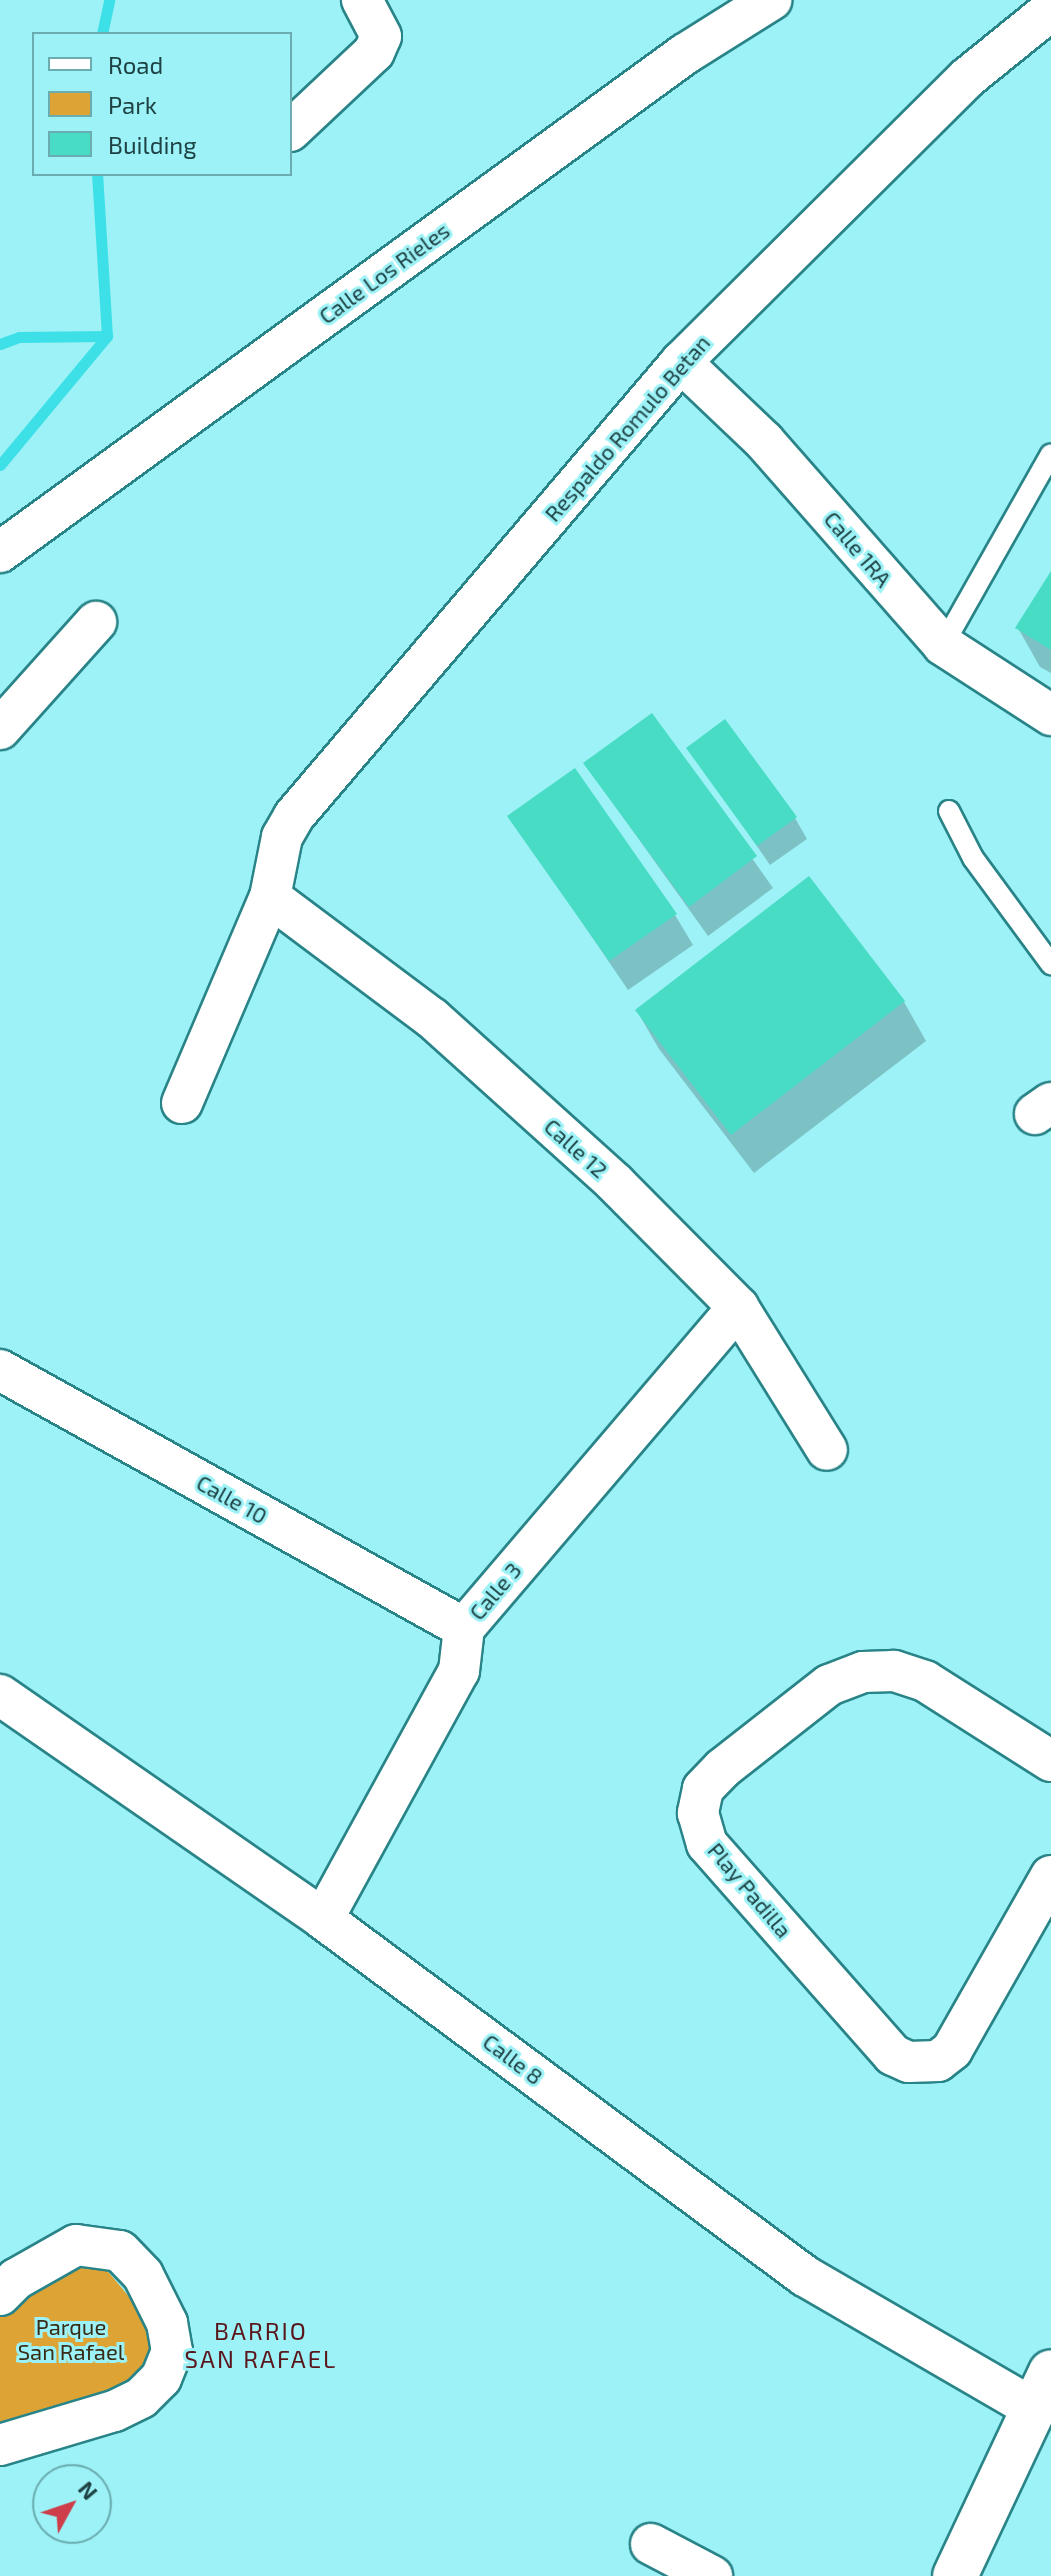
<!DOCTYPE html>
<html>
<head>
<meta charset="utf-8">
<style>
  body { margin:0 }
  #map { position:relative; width:1051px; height:2576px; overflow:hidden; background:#9cf2f6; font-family:"Exo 2",sans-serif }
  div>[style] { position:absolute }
  .green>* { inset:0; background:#dda435 }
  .shadow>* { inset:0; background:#0003 }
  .stream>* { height:11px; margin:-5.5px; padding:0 5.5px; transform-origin:5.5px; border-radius:5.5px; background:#3ee0e8 }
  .building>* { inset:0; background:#48dcc4 }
  .roads { filter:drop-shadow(2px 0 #298488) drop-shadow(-2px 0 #298488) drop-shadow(0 2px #298488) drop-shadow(0 -2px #298488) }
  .service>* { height:20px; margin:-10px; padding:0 10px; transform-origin:10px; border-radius:10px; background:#fff }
  .minor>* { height:40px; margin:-20px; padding:0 20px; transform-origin:20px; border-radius:20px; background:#fff }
  .tertiary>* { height:44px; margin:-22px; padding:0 22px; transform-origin:22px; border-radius:22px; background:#fff }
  span { translate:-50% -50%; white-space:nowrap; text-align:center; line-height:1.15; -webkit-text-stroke:6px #9cf2f6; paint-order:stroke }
  .street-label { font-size:22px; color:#1e4244 }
  .park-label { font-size:22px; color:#382c17 }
  .neighbourhood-label { font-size:24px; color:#5a151b; letter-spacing:2px }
  .legend { position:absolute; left:32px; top:32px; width:260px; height:144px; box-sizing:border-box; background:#9cf2f6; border:2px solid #6aacaf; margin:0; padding:10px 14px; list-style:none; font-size:24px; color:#1e4244 }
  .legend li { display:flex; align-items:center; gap:16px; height:40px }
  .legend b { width:40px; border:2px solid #6aacaf }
  .north { position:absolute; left:32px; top:2464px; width:80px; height:80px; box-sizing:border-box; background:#9cf2f6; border:2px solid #6aacaf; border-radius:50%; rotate:50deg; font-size:22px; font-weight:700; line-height:32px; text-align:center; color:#1e4244 }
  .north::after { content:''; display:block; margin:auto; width:28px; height:36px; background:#cd3d4a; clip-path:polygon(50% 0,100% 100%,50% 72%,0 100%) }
</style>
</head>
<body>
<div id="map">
  <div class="green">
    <i style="clip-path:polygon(99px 2261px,153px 2325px,159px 2343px,133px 2394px,0 2438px,0 2308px,54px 2264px)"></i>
  </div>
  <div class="shadow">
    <i style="clip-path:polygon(1051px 575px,1051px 673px,1040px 667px,1018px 628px)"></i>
    <i style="clip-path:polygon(651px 715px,773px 888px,708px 936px,585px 764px)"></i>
    <i style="clip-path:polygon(689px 748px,795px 818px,807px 839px,770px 865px)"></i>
    <i style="clip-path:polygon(510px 816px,675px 915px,693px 945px,628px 990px)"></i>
    <i style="clip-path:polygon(809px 879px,904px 1002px,926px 1041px,754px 1173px,659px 1049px,637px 1011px)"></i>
  </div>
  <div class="stream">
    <i style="left:102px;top:34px;width:35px;rotate:-78deg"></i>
    <i style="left:0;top:344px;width:20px;rotate:-20deg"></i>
    <i style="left:19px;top:337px;width:88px;rotate:-0.7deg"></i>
    <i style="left:0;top:465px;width:168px;rotate:-50.3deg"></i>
    <i style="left:107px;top:336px;width:162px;rotate:-93.5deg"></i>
  </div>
  <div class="building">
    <i style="clip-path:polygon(1051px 571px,1051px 650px,1015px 628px)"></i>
    <i style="clip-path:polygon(652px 713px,757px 856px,689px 907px,583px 763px)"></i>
    <i style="clip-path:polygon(725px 719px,797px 817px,757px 846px,686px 748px)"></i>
    <i style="clip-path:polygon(575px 768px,677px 914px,609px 961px,507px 816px)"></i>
    <i style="clip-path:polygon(809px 876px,905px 1001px,731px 1135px,635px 1010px)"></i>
  </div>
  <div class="roads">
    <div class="service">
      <i style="left:943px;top:645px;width:219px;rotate:-60.5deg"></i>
      <i style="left:949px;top:811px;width:53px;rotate:62.9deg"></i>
      <i style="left:973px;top:858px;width:132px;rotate:53.7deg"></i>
    </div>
    <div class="minor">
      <i style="left:290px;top:131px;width:115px;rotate:-43.2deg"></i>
      <i style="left:374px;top:52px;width:17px;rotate:-66deg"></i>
      <i style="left:381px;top:36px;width:41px;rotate:-117.8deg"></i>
      <i style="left:681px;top:362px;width:115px;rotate:43.6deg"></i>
      <i style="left:764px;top:441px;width:271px;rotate:48.7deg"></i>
      <i style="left:943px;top:645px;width:129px;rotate:32.9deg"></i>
      <i style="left:0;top:552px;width:847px;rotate:-36.02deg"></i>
      <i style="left:685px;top:54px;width:102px;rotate:-32.1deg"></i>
      <i style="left:0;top:729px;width:144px;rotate:-48.1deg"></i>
      <i style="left:270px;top:897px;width:202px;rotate:36.8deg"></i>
      <i style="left:432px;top:1018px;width:246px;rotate:42deg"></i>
      <i style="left:615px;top:1183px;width:175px;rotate:45.2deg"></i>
      <i style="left:738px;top:1307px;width:168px;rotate:58.1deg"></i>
      <i style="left:182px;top:1103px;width:224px;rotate:-66.9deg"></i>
      <i style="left:270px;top:897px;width:61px;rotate:-78.7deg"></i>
      <i style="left:282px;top:837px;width:24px;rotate:-60deg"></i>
      <i style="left:294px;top:816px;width:597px;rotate:-49.55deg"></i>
      <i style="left:681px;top:362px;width:403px;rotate:-44.8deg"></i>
      <i style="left:967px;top:78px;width:108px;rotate:-39deg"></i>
      <i style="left:1035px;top:1114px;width:19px;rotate:-35deg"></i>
      <i style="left:0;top:1370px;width:531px;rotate:29.08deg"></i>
      <i style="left:0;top:1695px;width:393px;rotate:34.7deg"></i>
      <i style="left:323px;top:1919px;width:600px;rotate:36.53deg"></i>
      <i style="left:805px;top:2276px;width:265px;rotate:30.1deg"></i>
      <i style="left:1051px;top:1761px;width:149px;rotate:-147.6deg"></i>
      <i style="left:925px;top:1681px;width:33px;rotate:-162deg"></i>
      <i style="left:894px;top:1671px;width:31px;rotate:178deg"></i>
      <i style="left:863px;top:1672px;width:36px;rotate:159deg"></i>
      <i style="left:829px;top:1685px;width:135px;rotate:141.9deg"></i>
      <i style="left:723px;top:1768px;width:29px;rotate:134deg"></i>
      <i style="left:703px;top:1789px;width:25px;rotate:102deg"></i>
      <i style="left:698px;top:1813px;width:32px;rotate:74deg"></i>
      <i style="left:707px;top:1844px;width:281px;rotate:48.6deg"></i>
      <i style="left:893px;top:2055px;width:17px;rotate:24deg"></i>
      <i style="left:909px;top:2062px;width:29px;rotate:-2deg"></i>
      <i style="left:938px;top:2061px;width:18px;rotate:-38deg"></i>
      <i style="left:952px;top:2050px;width:200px;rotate:-60.4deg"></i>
      <i style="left:323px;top:1919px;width:283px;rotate:-61.3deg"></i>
      <i style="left:459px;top:1671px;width:43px;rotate:-83.4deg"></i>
      <i style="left:464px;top:1628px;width:422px;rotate:-49.5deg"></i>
      <i style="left:0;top:2295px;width:23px;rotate:-45deg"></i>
      <i style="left:16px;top:2279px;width:69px;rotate:-29.5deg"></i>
      <i style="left:76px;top:2245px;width:44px;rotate:7.8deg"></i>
      <i style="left:120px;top:2251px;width:33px;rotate:46deg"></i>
      <i style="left:143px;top:2275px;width:54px;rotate:63.4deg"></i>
      <i style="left:167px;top:2323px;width:28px;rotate:80deg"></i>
      <i style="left:172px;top:2351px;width:29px;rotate:112deg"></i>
      <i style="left:161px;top:2378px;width:28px;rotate:135deg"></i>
      <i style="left:141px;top:2398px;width:30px;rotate:154deg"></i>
      <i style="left:114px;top:2411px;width:119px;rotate:163.4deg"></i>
      <i style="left:651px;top:2544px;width:69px;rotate:27.7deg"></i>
    </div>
    <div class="tertiary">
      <i style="left:955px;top:2576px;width:225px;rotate:-64.8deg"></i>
    </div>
  </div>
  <div class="street-label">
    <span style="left:384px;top:273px;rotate:-36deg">Calle Los Rieles</span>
    <span style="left:627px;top:428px;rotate:-49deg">Respaldo Romulo Betan</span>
    <span style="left:858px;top:549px;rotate:50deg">Calle 1RA</span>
    <span style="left:576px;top:1148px;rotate:42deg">Calle 12</span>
    <span style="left:232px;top:1499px;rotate:29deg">Calle 10</span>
    <span style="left:495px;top:1591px;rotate:-50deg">Calle 3</span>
    <span style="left:750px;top:1890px;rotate:50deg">Play Padilla</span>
    <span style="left:513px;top:2059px;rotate:37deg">Calle 8</span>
  </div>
  <div class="park-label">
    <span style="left:71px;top:2339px">Parque<br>San Rafael</span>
  </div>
  <div class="neighbourhood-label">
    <span style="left:261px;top:2345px">BARRIO<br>SAN RAFAEL</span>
  </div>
  <ul class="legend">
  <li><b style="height:10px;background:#fff"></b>Road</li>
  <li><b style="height:22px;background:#dda435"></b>Park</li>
  <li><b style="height:22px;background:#48dcc4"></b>Building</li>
  </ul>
  <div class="north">N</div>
</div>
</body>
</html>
